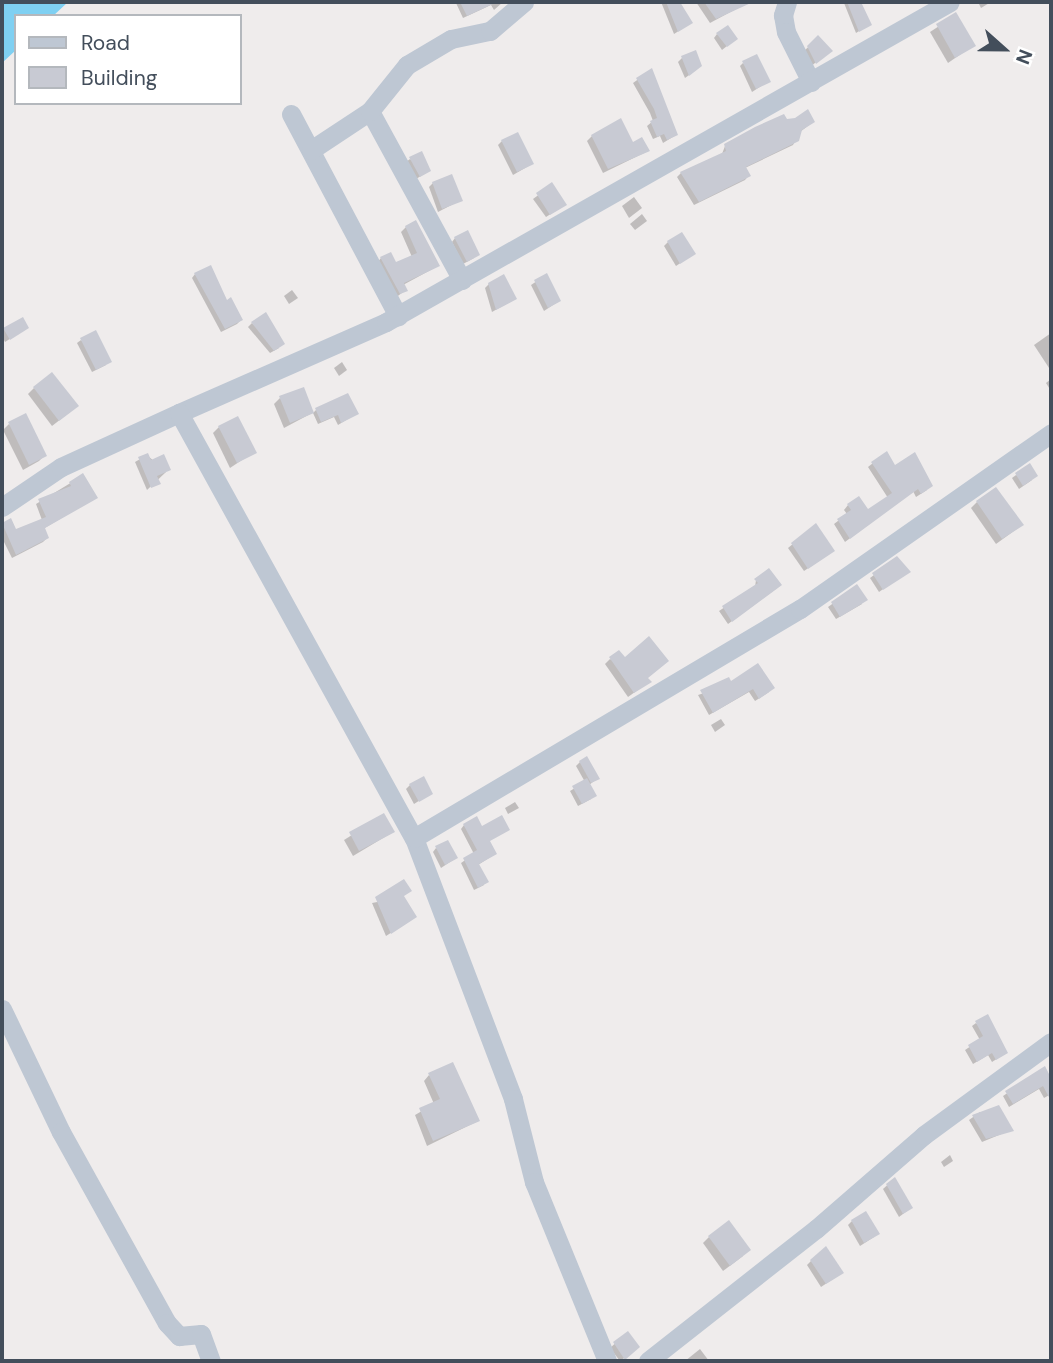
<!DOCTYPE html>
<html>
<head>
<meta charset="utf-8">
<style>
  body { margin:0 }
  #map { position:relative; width:1053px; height:1363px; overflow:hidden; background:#efecec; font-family:"DM Sans",sans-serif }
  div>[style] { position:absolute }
  .water>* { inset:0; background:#7fd0f2 }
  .shadow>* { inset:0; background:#0003 }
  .building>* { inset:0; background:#c8cad3 }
  .minor>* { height:19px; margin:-9.5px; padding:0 9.5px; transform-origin:9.5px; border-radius:9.5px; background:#bec7d3 }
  span { translate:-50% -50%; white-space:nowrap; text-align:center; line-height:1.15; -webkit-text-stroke:5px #fff; paint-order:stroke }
  .frame { position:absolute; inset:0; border:4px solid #434e5b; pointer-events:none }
  .legend { position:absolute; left:14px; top:14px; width:228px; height:91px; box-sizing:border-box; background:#fff; border:2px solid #b4b8bd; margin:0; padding:9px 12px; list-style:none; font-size:21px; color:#434e5b }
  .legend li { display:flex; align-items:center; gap:14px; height:35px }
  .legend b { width:35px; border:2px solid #b4b8bd }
  .north { position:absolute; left:969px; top:14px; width:70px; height:70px; -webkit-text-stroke:5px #fff; paint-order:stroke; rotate:111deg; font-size:19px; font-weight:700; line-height:28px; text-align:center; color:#434e5b }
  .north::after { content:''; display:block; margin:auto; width:24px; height:32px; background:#434e5b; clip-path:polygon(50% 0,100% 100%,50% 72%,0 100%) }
</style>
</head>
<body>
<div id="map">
  <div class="water">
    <i style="clip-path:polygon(2px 2px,68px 2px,53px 16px,16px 16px,16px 50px,2px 63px)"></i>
  </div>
  <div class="shadow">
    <i style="clip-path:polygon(503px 2px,494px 10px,491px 5px,463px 18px,456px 3px)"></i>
    <i style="clip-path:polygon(661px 2px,679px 2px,691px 23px,674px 34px)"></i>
    <i style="clip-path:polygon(696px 2px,749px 2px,710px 23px)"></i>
    <i style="clip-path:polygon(860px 2px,870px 24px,856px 33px,844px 3px)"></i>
    <i style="clip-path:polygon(978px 2px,991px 2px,981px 8px)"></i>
    <i style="clip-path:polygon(956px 15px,974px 45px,948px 63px,930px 32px)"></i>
    <i style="clip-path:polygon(717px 34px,732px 42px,722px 50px,714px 38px)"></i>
    <i style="clip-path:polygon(818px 38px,827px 54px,811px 66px,804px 51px)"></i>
    <i style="clip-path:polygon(682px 58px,696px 70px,685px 78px,678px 62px)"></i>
    <i style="clip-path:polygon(743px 63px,769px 81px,752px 92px,740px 66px)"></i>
    <i style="clip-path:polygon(651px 70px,676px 135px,663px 143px,660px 136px,653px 139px,647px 126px,653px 121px,650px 113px,633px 83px)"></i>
    <i style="clip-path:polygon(786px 121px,813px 122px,800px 132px,793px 145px,745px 168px,749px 175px,745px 180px,694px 205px,677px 177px,681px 173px,722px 154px,725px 146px)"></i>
    <i style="clip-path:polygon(592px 136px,633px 144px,648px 151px,603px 173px,587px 141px)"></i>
    <i style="clip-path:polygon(502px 141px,532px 164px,513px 175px,498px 145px)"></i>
    <i style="clip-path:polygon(410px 159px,429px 171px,416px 179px,406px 162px)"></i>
    <i style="clip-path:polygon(433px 183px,461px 200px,438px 212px,429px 187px)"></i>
    <i style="clip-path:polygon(552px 185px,565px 205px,546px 217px,533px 199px)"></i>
    <i style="clip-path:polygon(634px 197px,642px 208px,629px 218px,622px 206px)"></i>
    <i style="clip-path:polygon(642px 214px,647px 221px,635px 230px,630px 224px)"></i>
    <i style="clip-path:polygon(406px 227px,438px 266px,403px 285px,406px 290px,395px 298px,377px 263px,381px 258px,395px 264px,412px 257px,401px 232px)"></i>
    <i style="clip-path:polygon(455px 238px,474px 258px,463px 264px,452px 242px)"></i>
    <i style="clip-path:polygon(668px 242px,694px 254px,676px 266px,664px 246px)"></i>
    <i style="clip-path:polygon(195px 274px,241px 320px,237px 324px,221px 332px,192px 278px)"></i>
    <i style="clip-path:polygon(546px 275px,559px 301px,544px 311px,531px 285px)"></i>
    <i style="clip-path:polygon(489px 284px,515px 299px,492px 312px,485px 288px)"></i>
    <i style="clip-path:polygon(292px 290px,298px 298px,289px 304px,284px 296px)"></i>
    <i style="clip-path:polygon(252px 323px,279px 348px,270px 353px,248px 327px)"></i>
    <i style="clip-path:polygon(27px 328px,5px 342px,2px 336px,4px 329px)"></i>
    <i style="clip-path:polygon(1051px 333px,1051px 371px,1034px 345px)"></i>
    <i style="clip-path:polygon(81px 340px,106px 365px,92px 372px,77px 343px)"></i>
    <i style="clip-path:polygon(342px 362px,347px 370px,339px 376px,334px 368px)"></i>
    <i style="clip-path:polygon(1051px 379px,1051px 391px,1046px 383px)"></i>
    <i style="clip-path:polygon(34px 388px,70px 412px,52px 426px,28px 394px)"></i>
    <i style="clip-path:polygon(280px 398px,312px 413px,284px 428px,274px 404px)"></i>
    <i style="clip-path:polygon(316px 410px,356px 414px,338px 425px,334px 417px,318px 424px,313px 413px)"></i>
    <i style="clip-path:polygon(9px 424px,45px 455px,39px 461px,23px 470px,3px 430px)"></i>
    <i style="clip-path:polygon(219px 427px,254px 452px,230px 468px,213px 433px)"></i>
    <i style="clip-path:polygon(147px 455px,166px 472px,147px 490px,135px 462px)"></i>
    <i style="clip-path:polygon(873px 463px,927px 490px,916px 497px,913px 491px,845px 542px,834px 524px,847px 514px,844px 510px,848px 505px,868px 511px,888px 498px,868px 467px)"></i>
    <i style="clip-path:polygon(1016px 475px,1032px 480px,1019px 489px,1012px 478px)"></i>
    <i style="clip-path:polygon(82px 476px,95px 498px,43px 529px,47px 538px,43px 542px,12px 558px,2px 538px,2px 525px,10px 521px,15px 532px,42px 520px,36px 504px)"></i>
    <i style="clip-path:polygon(977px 502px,1022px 525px,996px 544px,971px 508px)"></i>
    <i style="clip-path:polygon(816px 525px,829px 554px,804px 571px,788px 548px)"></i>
    <i style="clip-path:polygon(897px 558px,909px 571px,879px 592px,870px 578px)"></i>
    <i style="clip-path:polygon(756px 580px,777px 588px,728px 624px,719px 611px,755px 587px)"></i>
    <i style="clip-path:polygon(856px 587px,862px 604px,836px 619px,828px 607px)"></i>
    <i style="clip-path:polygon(610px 659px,649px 682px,628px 697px,605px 664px)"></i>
    <i style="clip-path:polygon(731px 684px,769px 692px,755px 701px,749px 692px,709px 715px,698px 695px)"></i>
    <i style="clip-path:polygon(721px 719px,725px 725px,715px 732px,711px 725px)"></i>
    <i style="clip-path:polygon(580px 762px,598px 778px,589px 785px,591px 799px,578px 806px,570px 791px,585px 782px,576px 766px)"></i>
    <i style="clip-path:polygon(410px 785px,431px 793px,414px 804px,406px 789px)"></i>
    <i style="clip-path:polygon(515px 802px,519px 808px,508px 814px,505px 808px)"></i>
    <i style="clip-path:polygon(384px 815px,393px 832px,353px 856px,344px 840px)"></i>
    <i style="clip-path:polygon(464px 825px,489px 842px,495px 854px,478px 865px,484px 885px,474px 890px,461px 863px,474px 854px,461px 829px)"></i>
    <i style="clip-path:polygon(436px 848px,456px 858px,441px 868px,433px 852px)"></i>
    <i style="clip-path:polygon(403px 897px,411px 920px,386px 936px,372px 903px)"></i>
    <i style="clip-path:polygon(976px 1023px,1006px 1053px,992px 1062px,988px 1055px,973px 1064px,965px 1050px,980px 1040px,972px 1026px)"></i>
    <i style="clip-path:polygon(1044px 1069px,1051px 1094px,1044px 1098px,1039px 1089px,1009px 1107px,1003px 1096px)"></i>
    <i style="clip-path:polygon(429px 1075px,478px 1121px,427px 1146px,415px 1115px,434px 1104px,424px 1081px)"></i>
    <i style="clip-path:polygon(980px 1112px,982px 1116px,1011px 1130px,982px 1142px,969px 1120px)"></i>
    <i style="clip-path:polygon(950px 1155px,953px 1161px,944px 1167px,941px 1162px)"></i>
    <i style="clip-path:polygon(894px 1179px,911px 1208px,899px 1217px,883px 1189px)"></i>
    <i style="clip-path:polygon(852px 1221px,874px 1237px,860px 1246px,848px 1225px)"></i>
    <i style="clip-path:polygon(709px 1237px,743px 1256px,723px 1271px,703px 1243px)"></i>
    <i style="clip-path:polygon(811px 1261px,842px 1273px,821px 1287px,807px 1265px)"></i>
    <i style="clip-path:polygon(627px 1333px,634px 1351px,620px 1361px,610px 1348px)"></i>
    <i style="clip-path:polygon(700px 1349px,709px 1361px,685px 1361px)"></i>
  </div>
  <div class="building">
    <i style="clip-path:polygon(460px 2px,497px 2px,467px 16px)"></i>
    <i style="clip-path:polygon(666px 2px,680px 2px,693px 23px,678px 32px)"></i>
    <i style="clip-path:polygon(704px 2px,753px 2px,716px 19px)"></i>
    <i style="clip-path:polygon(847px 2px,861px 2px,872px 25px,859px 32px)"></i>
    <i style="clip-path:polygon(956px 12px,976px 46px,955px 58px,936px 24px)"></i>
    <i style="clip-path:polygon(728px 25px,738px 39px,727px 47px,716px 33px)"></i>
    <i style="clip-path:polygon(818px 35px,833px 51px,816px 64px,807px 46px)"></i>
    <i style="clip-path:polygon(696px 50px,702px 66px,689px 76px,681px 56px)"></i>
    <i style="clip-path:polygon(757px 54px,771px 82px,756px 89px,742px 61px)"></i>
    <i style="clip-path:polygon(652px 68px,678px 135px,667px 140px,664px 134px,657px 137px,650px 121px,657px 118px,654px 109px,636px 78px)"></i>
    <i style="clip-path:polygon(808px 109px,815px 122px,802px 130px,799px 141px,746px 167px,751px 176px,699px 202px,680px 172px,726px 151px,724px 144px,755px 127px,784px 114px,787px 119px,795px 118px)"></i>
    <i style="clip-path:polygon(621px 118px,633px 142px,642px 137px,650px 151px,608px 169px,591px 135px)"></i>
    <i style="clip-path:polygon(518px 132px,534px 164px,517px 172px,501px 140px)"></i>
    <i style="clip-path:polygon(422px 151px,431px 171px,420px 177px,409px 157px)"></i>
    <i style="clip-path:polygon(452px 174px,463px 201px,442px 209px,432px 182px)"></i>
    <i style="clip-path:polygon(552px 182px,567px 205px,550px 215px,536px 193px)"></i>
    <i style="clip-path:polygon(416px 220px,440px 266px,404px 283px,408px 291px,400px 294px,380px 257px,391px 252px,396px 262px,417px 253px,405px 226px)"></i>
    <i style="clip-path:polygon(468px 230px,480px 255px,467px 262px,454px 237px)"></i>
    <i style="clip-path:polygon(682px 232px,696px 254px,680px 264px,667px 241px)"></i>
    <i style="clip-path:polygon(211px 265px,227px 300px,231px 297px,243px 320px,225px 329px,194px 273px)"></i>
    <i style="clip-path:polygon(547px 273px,561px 301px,548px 308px,534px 280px)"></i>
    <i style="clip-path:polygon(504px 274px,517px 299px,496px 310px,488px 283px)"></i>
    <i style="clip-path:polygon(266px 312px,285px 344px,274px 351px,251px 322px)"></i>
    <i style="clip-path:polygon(23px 317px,29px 328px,10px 340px,3px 328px)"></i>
    <i style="clip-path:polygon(96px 330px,112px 362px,96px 370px,80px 338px)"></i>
    <i style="clip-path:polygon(52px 372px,79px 406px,59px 421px,33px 387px)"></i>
    <i style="clip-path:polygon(304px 387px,314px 413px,290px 423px,279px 396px)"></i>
    <i style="clip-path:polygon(348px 393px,359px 414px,341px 423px,338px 415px,321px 422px,315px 408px)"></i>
    <i style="clip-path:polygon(26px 413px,47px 456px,29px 465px,8px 422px)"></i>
    <i style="clip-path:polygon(238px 416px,257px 453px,237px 463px,218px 426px)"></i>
    <i style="clip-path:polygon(887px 451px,895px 465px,915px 452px,933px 486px,921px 494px,918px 489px,850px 539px,837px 519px,851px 510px,847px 504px,859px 496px,868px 509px,892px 493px,871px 462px)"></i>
    <i style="clip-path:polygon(148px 453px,151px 460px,164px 454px,171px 470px,157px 476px,161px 484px,151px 488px,138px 457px)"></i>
    <i style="clip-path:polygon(1030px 463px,1038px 476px,1023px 486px,1015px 473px)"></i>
    <i style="clip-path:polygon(83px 473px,98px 498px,45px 528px,49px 538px,16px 555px,2px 523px,11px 518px,16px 529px,46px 517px,38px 499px,71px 486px,69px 482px)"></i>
    <i style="clip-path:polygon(996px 487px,1024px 525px,1002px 539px,976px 501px)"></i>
    <i style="clip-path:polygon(816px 523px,835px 551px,808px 569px,791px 543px)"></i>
    <i style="clip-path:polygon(897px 556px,911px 572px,883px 590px,872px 573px)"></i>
    <i style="clip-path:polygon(769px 568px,782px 585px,732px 622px,722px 606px,758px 583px,754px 579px)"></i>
    <i style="clip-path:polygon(857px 584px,868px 600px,840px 617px,831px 602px)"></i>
    <i style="clip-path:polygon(649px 636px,669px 661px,648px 678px,652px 682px,634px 693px,609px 657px,619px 650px,625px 657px)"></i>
    <i style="clip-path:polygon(758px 663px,775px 688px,759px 699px,753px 689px,713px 713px,700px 690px,729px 677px,731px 681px)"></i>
    <i style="clip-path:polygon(587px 756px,600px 779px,591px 783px,579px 761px)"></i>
    <i style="clip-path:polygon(424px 776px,433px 794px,419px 802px,409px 784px)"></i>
    <i style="clip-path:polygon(587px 778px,597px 796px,582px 804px,572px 786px)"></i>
    <i style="clip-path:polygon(384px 813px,395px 832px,359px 851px,349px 832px)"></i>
    <i style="clip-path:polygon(502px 815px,510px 830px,490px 841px,497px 854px,479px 864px,489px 882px,478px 888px,463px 858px,477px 850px,463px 824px,477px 816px,482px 826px)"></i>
    <i style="clip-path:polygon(448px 840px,458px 858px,445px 865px,435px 846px)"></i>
    <i style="clip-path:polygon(404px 879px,412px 891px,404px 896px,417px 917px,391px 934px,375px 897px)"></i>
    <i style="clip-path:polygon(988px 1014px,1008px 1053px,996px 1060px,992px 1053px,977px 1062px,968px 1045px,983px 1036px,975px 1021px)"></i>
    <i style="clip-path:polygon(453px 1062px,480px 1121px,433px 1141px,419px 1108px,440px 1099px,428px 1073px)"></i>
    <i style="clip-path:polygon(1045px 1066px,1051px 1078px,1051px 1101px,1043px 1086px,1013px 1104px,1005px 1091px)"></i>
    <i style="clip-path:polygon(999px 1105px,1014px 1131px,986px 1139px,972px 1115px)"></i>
    <i style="clip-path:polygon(895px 1177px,913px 1208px,903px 1214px,886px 1184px)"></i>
    <i style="clip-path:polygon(866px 1211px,880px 1234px,864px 1243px,851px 1220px)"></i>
    <i style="clip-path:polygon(729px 1220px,751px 1250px,730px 1266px,708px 1236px)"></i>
    <i style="clip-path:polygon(826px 1246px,844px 1273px,826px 1284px,810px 1260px)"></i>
    <i style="clip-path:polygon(628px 1331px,640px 1347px,625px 1360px,613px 1342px)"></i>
  </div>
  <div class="minor">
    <i style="left:787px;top:2px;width:14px;rotate:107deg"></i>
    <i style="left:783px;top:15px;width:17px;rotate:80deg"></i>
    <i style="left:786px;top:32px;width:56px;rotate:63.4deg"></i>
    <i style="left:291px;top:114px;width:229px;rotate:62.1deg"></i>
    <i style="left:311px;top:150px;width:71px;rotate:-33.5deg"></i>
    <i style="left:462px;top:280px;width:192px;rotate:-118.6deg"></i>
    <i style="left:370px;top:111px;width:59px;rotate:-51.2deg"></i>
    <i style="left:407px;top:65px;width:51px;rotate:-30.6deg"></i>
    <i style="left:451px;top:39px;width:40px;rotate:-12deg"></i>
    <i style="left:490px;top:31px;width:45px;rotate:-40.5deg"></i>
    <i style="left:179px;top:413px;width:226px;rotate:-23.7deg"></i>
    <i style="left:386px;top:322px;width:648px;rotate:-29.57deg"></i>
    <i style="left:2px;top:507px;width:71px;rotate:-34.1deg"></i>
    <i style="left:61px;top:467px;width:130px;rotate:-24.6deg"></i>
    <i style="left:179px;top:413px;width:486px;rotate:61.1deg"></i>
    <i style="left:414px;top:838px;width:279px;rotate:69.2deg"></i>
    <i style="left:513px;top:1099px;width:86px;rotate:75.8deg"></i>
    <i style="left:534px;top:1182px;width:193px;rotate:67.8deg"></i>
    <i style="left:414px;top:838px;width:449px;rotate:-30.7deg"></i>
    <i style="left:800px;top:609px;width:307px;rotate:-35deg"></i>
    <i style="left:2px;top:1009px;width:136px;rotate:64.4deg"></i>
    <i style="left:61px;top:1132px;width:218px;rotate:61deg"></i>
    <i style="left:167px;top:1323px;width:18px;rotate:47deg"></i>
    <i style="left:179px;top:1336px;width:22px;rotate:-5deg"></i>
    <i style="left:201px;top:1334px;width:29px;rotate:70deg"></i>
    <i style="left:648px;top:1361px;width:214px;rotate:-38.2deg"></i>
    <i style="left:816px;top:1229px;width:143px;rotate:-41deg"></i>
    <i style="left:924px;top:1135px;width:157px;rotate:-36.2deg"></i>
  </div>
  <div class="frame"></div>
  <ul class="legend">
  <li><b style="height:9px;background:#bec7d3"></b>Road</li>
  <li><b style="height:19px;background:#c8cad3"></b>Building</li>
  </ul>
  <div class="north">N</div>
</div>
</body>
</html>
